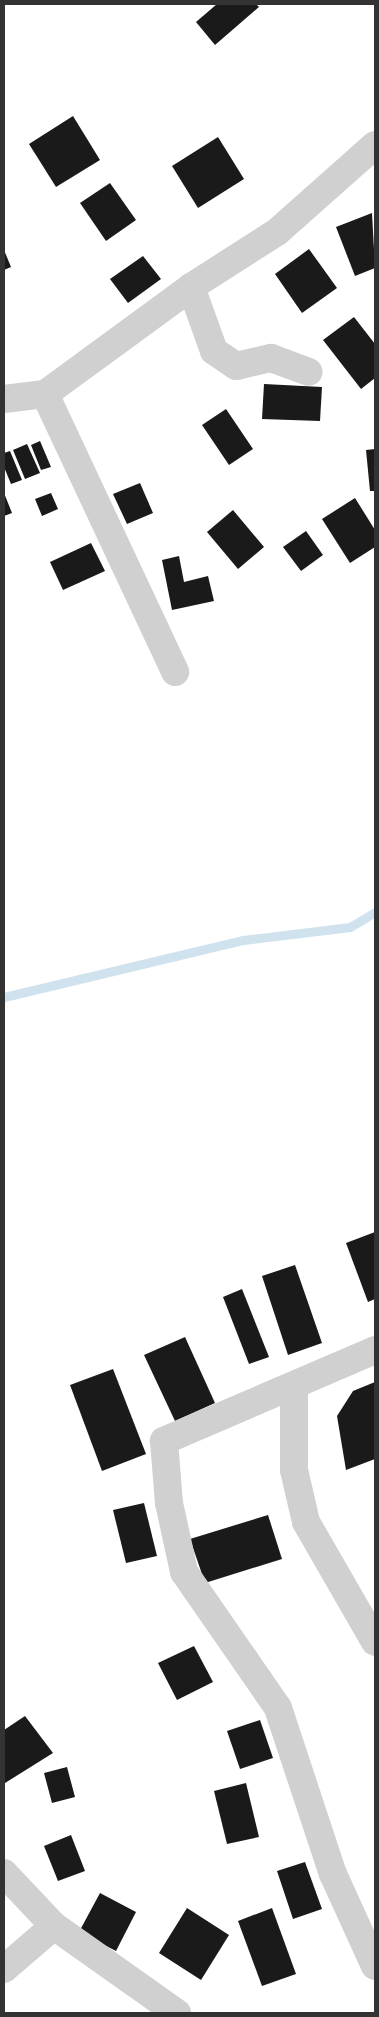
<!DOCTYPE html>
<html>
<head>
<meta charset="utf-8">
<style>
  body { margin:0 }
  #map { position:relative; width:379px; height:2017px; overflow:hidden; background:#fff; font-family:"Golos Text",sans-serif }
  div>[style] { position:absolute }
  .stream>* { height:9px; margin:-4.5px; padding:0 4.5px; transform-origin:4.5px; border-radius:4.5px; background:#cfe2ee }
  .building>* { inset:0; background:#1a1a1a }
  .minor>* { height:28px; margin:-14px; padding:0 14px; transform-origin:14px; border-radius:14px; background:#d0d0d0 }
  .tertiary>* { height:28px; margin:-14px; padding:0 14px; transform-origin:14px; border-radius:14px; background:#d0d0d0 }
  span { translate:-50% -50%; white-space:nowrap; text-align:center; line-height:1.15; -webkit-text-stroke:5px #fff; paint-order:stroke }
  .frame { position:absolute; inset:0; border:5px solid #333; pointer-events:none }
</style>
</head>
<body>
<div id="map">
  <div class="stream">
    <i style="left:4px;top:997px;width:246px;rotate:-13.4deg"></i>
    <i style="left:243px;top:940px;width:108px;rotate:-6.9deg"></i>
    <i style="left:350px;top:927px;width:29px;rotate:-31deg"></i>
  </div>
  <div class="building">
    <i style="clip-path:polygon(217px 4px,256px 4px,259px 7px,215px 45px,196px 22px)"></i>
    <i style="clip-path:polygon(73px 116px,100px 160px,56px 187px,29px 144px)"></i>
    <i style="clip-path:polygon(218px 137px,244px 179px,198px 208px,172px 166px)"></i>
    <i style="clip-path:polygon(110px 183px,136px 220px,106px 241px,80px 203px)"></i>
    <i style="clip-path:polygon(372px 213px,375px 268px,355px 276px,336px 227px)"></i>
    <i style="clip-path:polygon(309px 249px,337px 288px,302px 313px,275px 274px)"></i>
    <i style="clip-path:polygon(4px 250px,11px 267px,4px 270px)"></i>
    <i style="clip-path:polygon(143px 256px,161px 279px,128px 303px,110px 279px)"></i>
    <i style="clip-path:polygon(354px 317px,375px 344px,375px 378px,361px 389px,323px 340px)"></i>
    <i style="clip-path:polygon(264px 384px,322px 387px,320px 421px,262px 419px)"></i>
    <i style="clip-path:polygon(226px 409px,253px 449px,229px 465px,202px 425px)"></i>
    <i style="clip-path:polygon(40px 441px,51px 467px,41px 470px,31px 445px)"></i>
    <i style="clip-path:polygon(27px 444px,40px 473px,25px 479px,13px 450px)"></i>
    <i style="clip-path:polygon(375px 449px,375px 491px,370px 491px,366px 450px)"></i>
    <i style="clip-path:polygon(10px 451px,22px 480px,11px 484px,4px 467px,4px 453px)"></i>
    <i style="clip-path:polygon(140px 483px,153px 513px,127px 524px,113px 494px)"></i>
    <i style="clip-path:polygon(4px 493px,12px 513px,4px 516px)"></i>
    <i style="clip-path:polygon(51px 493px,58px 509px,42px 516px,35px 499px)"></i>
    <i style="clip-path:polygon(355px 498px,375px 530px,375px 547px,350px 563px,322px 519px)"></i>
    <i style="clip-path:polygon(233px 510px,264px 547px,238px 569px,207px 532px)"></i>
    <i style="clip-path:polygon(306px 531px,323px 555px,301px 571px,283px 547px)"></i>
    <i style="clip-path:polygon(91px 543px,105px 571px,63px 590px,50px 562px)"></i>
    <i style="clip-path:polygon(179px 556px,184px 582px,208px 576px,214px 601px,172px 610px,162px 560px)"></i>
    <i style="clip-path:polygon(375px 1232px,375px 1299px,368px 1302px,346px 1243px)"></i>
    <i style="clip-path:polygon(295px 1265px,322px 1343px,288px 1355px,262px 1276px)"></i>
    <i style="clip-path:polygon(242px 1289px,269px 1357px,249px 1364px,223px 1297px)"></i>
    <i style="clip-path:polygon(185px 1337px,215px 1403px,175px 1421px,144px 1355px)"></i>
    <i style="clip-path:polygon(113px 1369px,146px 1454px,102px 1471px,70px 1385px)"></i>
    <i style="clip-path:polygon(375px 1382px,375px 1459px,346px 1470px,337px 1416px,353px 1391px)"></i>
    <i style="clip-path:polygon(144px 1503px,157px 1556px,126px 1563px,113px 1510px)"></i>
    <i style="clip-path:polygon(268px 1515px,282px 1559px,205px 1583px,190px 1539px)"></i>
    <i style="clip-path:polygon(194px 1646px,213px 1682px,177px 1700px,158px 1663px)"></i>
    <i style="clip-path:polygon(25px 1716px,53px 1753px,5px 1783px,4px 1730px)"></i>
    <i style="clip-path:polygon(260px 1720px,273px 1758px,240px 1769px,227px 1731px)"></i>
    <i style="clip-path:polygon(67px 1767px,75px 1797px,52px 1803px,44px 1773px)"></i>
    <i style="clip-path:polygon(246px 1783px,259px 1837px,227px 1844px,214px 1791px)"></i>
    <i style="clip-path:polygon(71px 1835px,85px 1871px,58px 1881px,44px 1846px)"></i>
    <i style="clip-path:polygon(305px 1862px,322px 1909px,293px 1919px,277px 1871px)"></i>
    <i style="clip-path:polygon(100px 1893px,136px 1912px,116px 1951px,79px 1932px)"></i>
    <i style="clip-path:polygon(187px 1908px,229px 1935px,201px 1980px,159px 1953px)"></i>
    <i style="clip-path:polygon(272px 1908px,296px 1974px,262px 1986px,238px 1921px)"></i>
  </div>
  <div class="minor">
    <i style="left:191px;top:287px;width:68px;rotate:70.2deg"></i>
    <i style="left:214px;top:351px;width:27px;rotate:34deg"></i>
    <i style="left:236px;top:366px;width:36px;rotate:-13deg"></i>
    <i style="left:271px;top:358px;width:40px;rotate:20.2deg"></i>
    <i style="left:45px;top:394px;width:307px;rotate:64.9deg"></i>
    <i style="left:4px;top:399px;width:41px;rotate:-7deg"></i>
    <i style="left:45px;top:394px;width:181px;rotate:-36.2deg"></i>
    <i style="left:191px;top:287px;width:102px;rotate:-32.6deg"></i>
    <i style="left:277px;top:232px;width:131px;rotate:-41.6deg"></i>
    <i style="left:375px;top:1350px;width:230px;rotate:156.7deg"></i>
    <i style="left:164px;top:1441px;width:62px;rotate:85.4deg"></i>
    <i style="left:169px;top:1503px;width:71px;rotate:77.7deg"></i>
    <i style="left:184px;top:1572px;width:165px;rotate:55.3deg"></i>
    <i style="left:278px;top:1708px;width:175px;rotate:71.7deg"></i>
    <i style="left:333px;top:1874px;width:101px;rotate:65.5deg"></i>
    <i style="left:294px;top:1386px;width:84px;rotate:90deg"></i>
    <i style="left:294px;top:1470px;width:53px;rotate:77deg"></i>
    <i style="left:306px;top:1522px;width:138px;rotate:60.1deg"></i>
    <i style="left:4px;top:1969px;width:66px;rotate:-40.7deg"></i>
  </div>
  <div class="tertiary">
    <i style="left:4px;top:1873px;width:73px;rotate:46.7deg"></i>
    <i style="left:54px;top:1926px;width:151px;rotate:35.3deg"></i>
  </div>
  <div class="frame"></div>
</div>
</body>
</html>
